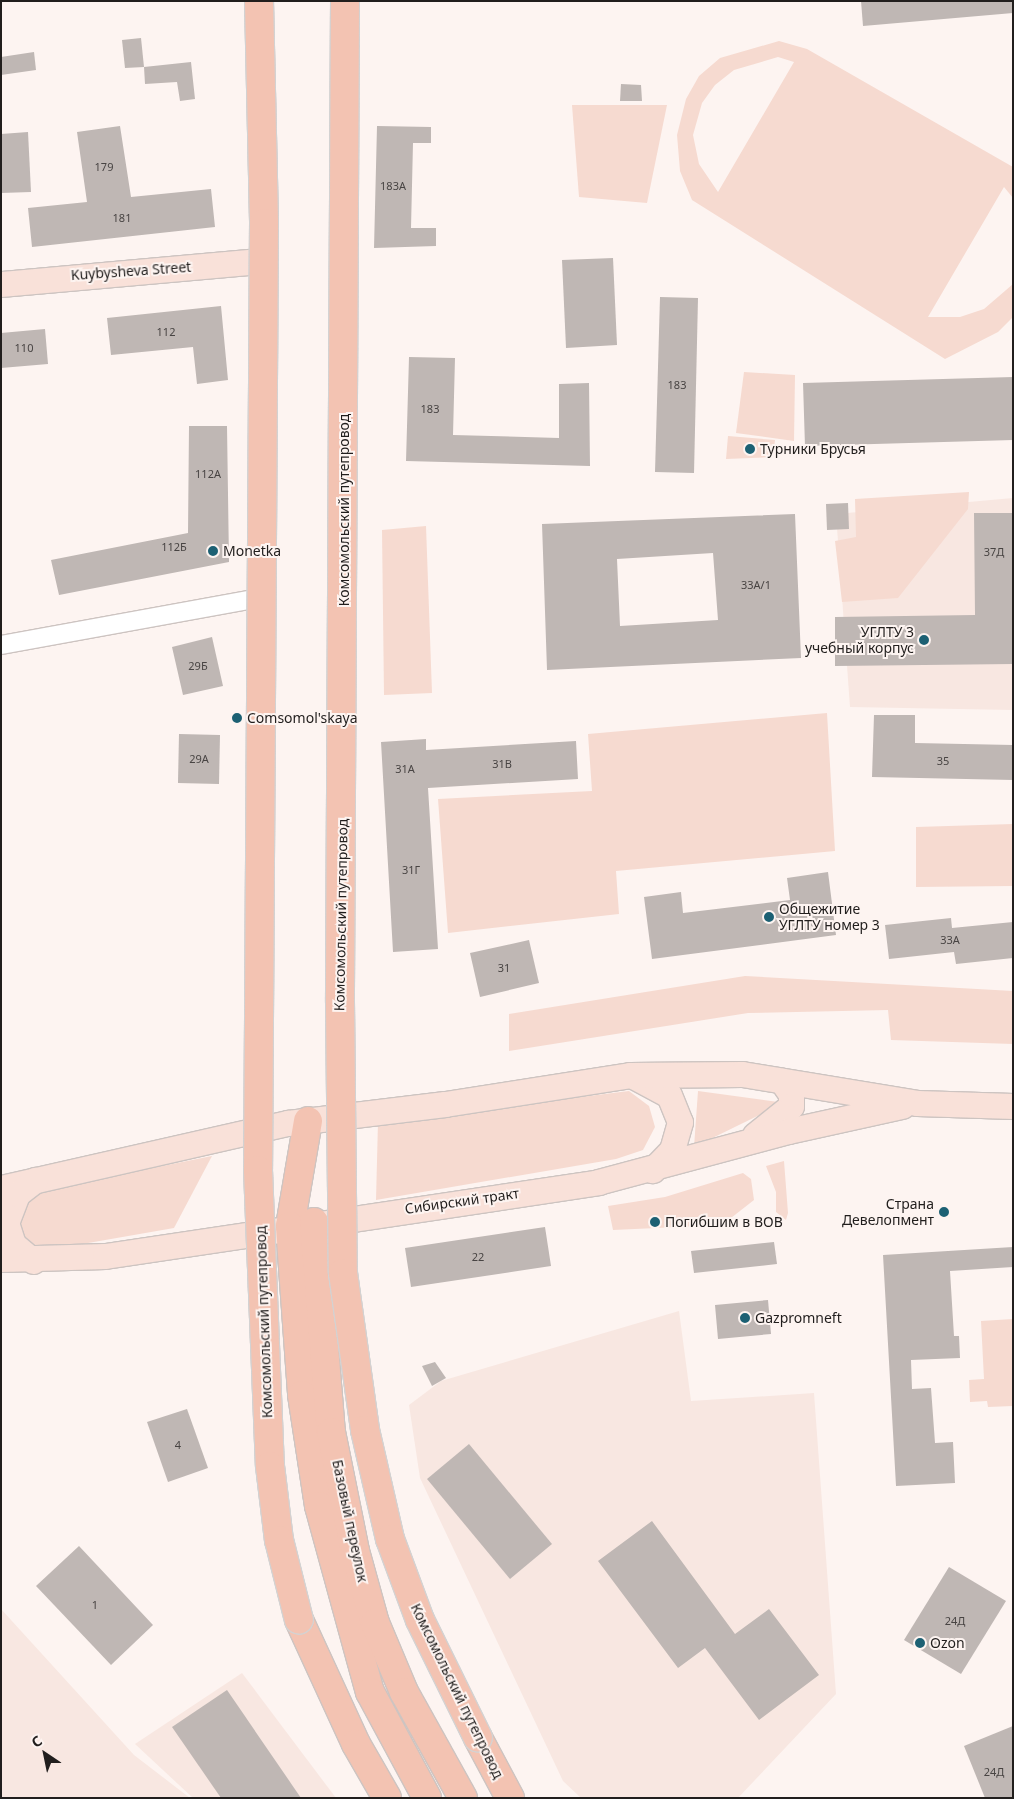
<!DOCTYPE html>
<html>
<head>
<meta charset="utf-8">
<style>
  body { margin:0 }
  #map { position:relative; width:1014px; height:1799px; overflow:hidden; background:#fdf4f1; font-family:"Noto Sans",sans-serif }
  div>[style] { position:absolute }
  .built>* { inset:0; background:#f8e7e1 }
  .green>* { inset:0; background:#f6dad0 }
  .building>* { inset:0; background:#bfb7b4 }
  .roads { filter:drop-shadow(1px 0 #cdc4c1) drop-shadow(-1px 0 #cdc4c1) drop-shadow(0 1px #cdc4c1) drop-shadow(0 -1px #cdc4c1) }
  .street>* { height:18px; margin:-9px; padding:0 9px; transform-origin:9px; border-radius:9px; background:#fff }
  .secondary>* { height:25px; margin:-12.5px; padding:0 12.5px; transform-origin:12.5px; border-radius:12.5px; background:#f9e1d9 }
  .primary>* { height:28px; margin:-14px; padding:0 14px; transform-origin:14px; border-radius:14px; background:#f3c3b2 }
  .bridges { filter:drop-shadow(1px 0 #d3d2d2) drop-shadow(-1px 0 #d3d2d2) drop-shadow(0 1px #d3d2d2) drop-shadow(0 -1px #d3d2d2) }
  .primary-bridge>* { height:28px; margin:-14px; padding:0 14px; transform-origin:14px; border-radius:14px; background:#f3c3b2 }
  .dots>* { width:14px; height:14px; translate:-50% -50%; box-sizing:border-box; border:2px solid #fdf4f1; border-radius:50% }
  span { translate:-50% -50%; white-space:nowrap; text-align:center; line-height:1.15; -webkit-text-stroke:4px #fdf4f1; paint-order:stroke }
  .number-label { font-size:11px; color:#484443 }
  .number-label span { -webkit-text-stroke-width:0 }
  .street-label { font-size:14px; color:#211e1d }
  .poi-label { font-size:14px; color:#211e1d }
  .left { translate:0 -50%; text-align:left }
  .right { translate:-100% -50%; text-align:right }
  .frame { position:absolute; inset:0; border:2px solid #211e1d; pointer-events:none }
  .north { position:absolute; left:20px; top:1729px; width:50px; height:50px; -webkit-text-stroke:4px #fdf4f1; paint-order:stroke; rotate:326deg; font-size:14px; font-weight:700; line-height:20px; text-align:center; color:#211e1d }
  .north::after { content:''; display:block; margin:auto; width:18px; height:22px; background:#211e1d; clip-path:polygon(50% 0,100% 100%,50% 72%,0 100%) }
</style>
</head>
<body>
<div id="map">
  <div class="built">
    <i style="clip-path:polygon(1013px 498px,1013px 710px,850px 707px,836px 514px)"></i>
    <i style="clip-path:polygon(679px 1311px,691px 1401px,814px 1393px,836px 1694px,738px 1798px,581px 1798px,563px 1781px,420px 1478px,409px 1405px,441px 1381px)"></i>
    <i style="clip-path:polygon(1px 1609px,134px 1755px,190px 1798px,1px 1798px)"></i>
    <i style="clip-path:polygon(242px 1673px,336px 1798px,193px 1798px,135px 1744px)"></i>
  </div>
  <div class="green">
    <i style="clip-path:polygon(evenodd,779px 41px,807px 49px,1013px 167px,1013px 198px,1004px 187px,928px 317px,960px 317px,984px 309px,1013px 284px,1013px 317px,998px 332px,945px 359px,692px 200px,680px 171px,677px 135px,686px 99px,699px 76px,720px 58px,779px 41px,778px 57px,794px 62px,718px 192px,699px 164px,693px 135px,702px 103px,715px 85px,734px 70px,778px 57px)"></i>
    <i style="clip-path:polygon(572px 105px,667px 105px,647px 203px,579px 197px)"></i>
    <i style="clip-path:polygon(744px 372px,795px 375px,794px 441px,736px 433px)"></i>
    <i style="clip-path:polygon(728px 436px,775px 440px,773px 457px,726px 459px)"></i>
    <i style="clip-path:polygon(969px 492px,968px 509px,898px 598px,842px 602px,835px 541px,856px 537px,855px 499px)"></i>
    <i style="clip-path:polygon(426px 526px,432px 693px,384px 695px,382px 530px)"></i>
    <i style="clip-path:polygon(827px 713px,835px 851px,616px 871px,619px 914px,448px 933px,438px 799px,592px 791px,588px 734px)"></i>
    <i style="clip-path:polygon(1013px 824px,1013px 886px,916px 887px,916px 827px)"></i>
    <i style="clip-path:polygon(745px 976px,1013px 991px,1013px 1044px,891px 1040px,888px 1010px,748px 1013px,509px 1051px,509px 1014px)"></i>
    <i style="clip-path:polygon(629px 1091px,649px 1106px,655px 1127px,643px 1150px,616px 1159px,376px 1200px,378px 1122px)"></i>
    <i style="clip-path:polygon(698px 1091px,778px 1102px,776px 1107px,694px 1147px)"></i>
    <i style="clip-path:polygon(212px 1156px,174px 1228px,48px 1250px,27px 1243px,17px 1218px,25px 1199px,43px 1190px)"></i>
    <i style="clip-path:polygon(784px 1161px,788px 1213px,786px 1220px,776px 1212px,776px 1192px,766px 1166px)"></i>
    <i style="clip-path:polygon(743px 1173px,751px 1179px,754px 1200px,722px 1225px,613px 1230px,608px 1206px,665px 1197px)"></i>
    <i style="clip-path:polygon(1013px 1319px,1013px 1406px,988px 1407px,987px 1401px,970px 1402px,969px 1380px,984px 1379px,981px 1321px)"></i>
  </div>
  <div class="building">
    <i style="clip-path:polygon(861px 1px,1013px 1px,1013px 13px,863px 26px)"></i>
    <i style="clip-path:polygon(141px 38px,144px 67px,125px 68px,122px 40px)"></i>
    <i style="clip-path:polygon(34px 52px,36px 70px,1px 75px,1px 57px)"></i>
    <i style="clip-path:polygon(191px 62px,195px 99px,180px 101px,177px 82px,145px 84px,144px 67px)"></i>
    <i style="clip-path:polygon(621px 84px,641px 85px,642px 101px,620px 101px)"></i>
    <i style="clip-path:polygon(120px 126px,131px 197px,211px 189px,215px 227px,32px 247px,28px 208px,87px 202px,77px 132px)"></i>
    <i style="clip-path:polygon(377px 126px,431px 127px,431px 143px,413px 143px,411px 228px,436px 228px,436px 246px,374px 248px)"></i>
    <i style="clip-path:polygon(28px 132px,31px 192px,1px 193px,1px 134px)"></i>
    <i style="clip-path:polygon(613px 258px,617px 345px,566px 348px,562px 260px)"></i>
    <i style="clip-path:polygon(660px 297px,698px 298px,694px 473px,655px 472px)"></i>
    <i style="clip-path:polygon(221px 306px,228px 380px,197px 384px,193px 347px,111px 355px,107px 318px)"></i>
    <i style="clip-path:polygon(45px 329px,48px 364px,1px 368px,1px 333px)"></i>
    <i style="clip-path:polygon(409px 357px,455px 358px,453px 435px,559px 438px,559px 384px,589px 383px,590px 466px,406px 461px)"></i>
    <i style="clip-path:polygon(1013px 377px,1013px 440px,805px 446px,803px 383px)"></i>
    <i style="clip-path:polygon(189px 426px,227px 426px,229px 562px,59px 595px,51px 560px,188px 533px)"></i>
    <i style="clip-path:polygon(848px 503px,849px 529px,827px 530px,826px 504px)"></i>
    <i style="clip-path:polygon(974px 513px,1013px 513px,1013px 664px,835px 666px,835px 617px,975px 615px)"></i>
    <i style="clip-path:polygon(evenodd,795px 514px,801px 658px,547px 670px,542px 524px,795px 514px,713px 553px,718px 620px,620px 626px,617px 559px,713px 553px)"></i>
    <i style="clip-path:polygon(212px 637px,223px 686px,183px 695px,172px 647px)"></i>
    <i style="clip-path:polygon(874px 715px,915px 715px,915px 743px,1013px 745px,1013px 780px,872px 777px)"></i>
    <i style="clip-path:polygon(179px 734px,220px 735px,219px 784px,178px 783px)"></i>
    <i style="clip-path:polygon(426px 739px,426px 750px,576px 741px,578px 779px,428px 788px,438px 949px,393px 952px,381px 742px)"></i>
    <i style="clip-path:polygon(828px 872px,836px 935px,652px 959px,644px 897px,681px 892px,683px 913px,790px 900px,787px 878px)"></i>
    <i style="clip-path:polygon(951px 918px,952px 928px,1013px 922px,1013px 958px,956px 964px,954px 952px,889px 959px,885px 925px)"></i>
    <i style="clip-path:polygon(529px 940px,539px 983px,480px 997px,470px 953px)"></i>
    <i style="clip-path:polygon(545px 1227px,551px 1266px,411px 1287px,405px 1248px)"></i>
    <i style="clip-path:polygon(774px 1242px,777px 1264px,694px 1273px,691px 1251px)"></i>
    <i style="clip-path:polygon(1013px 1247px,1013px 1267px,950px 1271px,954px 1336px,959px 1336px,960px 1358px,911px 1360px,912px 1389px,931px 1388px,935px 1443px,953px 1442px,955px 1483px,896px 1486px,883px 1255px)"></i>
    <i style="clip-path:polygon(768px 1300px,771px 1334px,718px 1339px,715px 1305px)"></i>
    <i style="clip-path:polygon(435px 1362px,446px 1378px,432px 1386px,422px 1366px)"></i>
    <i style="clip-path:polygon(187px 1409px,208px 1468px,168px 1482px,147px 1422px)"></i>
    <i style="clip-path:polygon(469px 1444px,552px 1544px,510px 1579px,427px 1479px)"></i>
    <i style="clip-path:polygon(652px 1521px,735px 1634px,769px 1609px,819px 1675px,759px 1720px,705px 1648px,678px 1668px,598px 1561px)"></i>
    <i style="clip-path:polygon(79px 1546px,153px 1625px,111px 1665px,36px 1586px)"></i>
    <i style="clip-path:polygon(949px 1567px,1006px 1601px,961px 1674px,904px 1640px)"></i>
    <i style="clip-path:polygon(227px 1690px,301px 1798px,221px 1798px,172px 1727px)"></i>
    <i style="clip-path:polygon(1013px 1726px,1013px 1798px,985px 1798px,964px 1746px)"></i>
  </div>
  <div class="roads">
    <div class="street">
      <i style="left:1px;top:645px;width:257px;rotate:-10.3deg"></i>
    </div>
    <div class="secondary">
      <i style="left:1px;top:284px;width:261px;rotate:-5.1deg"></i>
      <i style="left:635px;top:1077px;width:38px;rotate:28deg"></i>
      <i style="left:669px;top:1095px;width:29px;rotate:68deg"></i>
      <i style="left:680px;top:1122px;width:29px;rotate:106deg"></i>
      <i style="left:672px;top:1150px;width:28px;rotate:134deg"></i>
      <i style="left:755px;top:1135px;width:46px;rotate:-38.9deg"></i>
      <i style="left:791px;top:1106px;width:12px;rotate:-90deg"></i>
      <i style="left:791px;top:1094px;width:16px;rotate:-125deg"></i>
      <i style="left:1px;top:1188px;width:294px;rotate:-12.8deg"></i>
      <i style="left:288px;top:1123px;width:158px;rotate:-6.9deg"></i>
      <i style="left:445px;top:1104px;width:187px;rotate:-8.9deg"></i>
      <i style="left:630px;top:1075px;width:112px;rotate:-0.5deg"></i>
      <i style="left:742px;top:1074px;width:177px;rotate:9.4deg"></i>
      <i style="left:917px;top:1103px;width:96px;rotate:1.8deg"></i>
      <i style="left:1px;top:1259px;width:104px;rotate:-1.7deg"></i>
      <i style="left:105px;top:1256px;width:499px;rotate:-8.5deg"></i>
      <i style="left:598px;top:1182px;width:197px;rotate:-15deg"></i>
      <i style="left:788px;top:1131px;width:117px;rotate:-12.4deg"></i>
      <i style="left:33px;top:1261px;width:26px;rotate:-140deg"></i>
      <i style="left:13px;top:1244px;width:22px;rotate:-108deg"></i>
      <i style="left:6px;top:1223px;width:31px;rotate:-69deg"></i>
      <i style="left:17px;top:1194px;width:23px;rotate:-38deg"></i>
    </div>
    <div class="primary">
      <i style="left:308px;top:1121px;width:107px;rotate:99.7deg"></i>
      <i style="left:290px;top:1226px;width:169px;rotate:85.9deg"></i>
      <i style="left:302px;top:1395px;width:112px;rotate:81.3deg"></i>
      <i style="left:319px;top:1506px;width:193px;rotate:74.7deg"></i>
      <i style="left:370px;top:1692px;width:120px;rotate:61.7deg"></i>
      <i style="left:314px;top:1222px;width:211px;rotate:85.4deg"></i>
      <i style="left:331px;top:1432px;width:121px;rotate:78.6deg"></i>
      <i style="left:355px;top:1551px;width:75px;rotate:74.5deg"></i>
      <i style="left:375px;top:1623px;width:75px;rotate:67.2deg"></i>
      <i style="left:404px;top:1692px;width:121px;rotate:60.9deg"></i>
      <i style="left:299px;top:1620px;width:136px;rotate:65.3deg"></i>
      <i style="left:356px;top:1744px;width:62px;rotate:60.1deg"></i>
      <i style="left:478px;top:1738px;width:68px;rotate:61.9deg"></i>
    </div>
  </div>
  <div class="bridges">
    <div class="primary-bridge">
      <i style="left:259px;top:1px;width:222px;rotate:88.7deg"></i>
      <i style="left:264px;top:223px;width:947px;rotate:90.36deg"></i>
      <i style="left:258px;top:1170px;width:296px;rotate:87.7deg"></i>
      <i style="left:270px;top:1466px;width:75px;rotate:83.1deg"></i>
      <i style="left:279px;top:1540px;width:82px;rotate:76deg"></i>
      <i style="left:345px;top:1px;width:1001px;rotate:90.29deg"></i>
      <i style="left:340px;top:1002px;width:271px;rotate:89.4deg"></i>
      <i style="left:343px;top:1273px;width:159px;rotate:82deg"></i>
      <i style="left:365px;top:1430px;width:112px;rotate:77.1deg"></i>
      <i style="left:390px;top:1539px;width:86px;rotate:69.7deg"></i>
      <i style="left:420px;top:1620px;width:131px;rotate:63.8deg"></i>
    </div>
  </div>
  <div class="dots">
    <i style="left:750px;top:449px;background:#1c6073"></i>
    <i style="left:213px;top:551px;background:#1c6073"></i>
    <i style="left:924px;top:640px;background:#1c6073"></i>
    <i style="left:237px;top:718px;background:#1c6073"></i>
    <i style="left:769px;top:917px;background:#1c6073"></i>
    <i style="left:944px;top:1212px;background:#1c6073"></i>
    <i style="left:655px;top:1222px;background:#1c6073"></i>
    <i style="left:745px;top:1318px;background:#1c6073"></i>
    <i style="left:920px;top:1643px;background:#1c6073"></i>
  </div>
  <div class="number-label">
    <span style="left:104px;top:167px">179</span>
    <span style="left:393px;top:186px">183А</span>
    <span style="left:122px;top:218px">181</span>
    <span style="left:166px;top:332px">112</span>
    <span style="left:24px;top:348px">110</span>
    <span style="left:677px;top:385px">183</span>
    <span style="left:430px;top:409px">183</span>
    <span style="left:208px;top:474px">112А</span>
    <span style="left:174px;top:547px">112Б</span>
    <span style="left:994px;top:552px">37Д</span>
    <span style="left:756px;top:585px">33А/1</span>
    <span style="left:198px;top:666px">29Б</span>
    <span style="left:199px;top:759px">29А</span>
    <span style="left:943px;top:761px">35</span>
    <span style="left:502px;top:764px">31В</span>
    <span style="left:405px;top:769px">31А</span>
    <span style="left:411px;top:870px">31Г</span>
    <span style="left:950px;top:940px">33А</span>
    <span style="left:504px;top:968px">31</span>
    <span style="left:478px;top:1257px">22</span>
    <span style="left:178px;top:1445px">4</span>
    <span style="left:95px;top:1605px">1</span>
    <span style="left:955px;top:1621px">24Д</span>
    <span style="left:994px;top:1772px">24Д</span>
  </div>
  <div class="street-label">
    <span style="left:131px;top:271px;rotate:-4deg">Kuybysheva Street</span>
    <span style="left:344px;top:510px;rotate:-90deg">Комсомольский путепровод</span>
    <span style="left:341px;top:915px;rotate:-89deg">Комсомольский путепровод</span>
    <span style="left:462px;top:1201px;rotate:-8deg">Сибирский тракт</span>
    <span style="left:264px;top:1322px;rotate:-92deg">Комсомольский путепровод</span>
    <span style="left:350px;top:1521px;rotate:78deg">Базовый переулок</span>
    <span style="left:457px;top:1691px;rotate:64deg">Комсомольский путепровод</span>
  </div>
  <div class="poi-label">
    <span class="left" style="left:760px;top:449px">Турники Брусья</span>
    <span class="left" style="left:223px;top:551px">Monetka</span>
    <span class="right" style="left:914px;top:640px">УГЛТУ 3<br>учебный корпус</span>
    <span class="left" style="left:247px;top:718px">Comsomol'skaya</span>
    <span class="left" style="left:779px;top:917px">Общежитие<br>УГЛТУ номер 3</span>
    <span class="right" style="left:934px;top:1212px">Страна<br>Девелопмент</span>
    <span class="left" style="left:665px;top:1222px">Погибшим в ВОВ</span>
    <span class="left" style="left:755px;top:1318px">Gazpromneft</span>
    <span class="left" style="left:930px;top:1643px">Ozon</span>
  </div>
  <div class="frame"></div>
  <div class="north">С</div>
</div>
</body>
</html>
